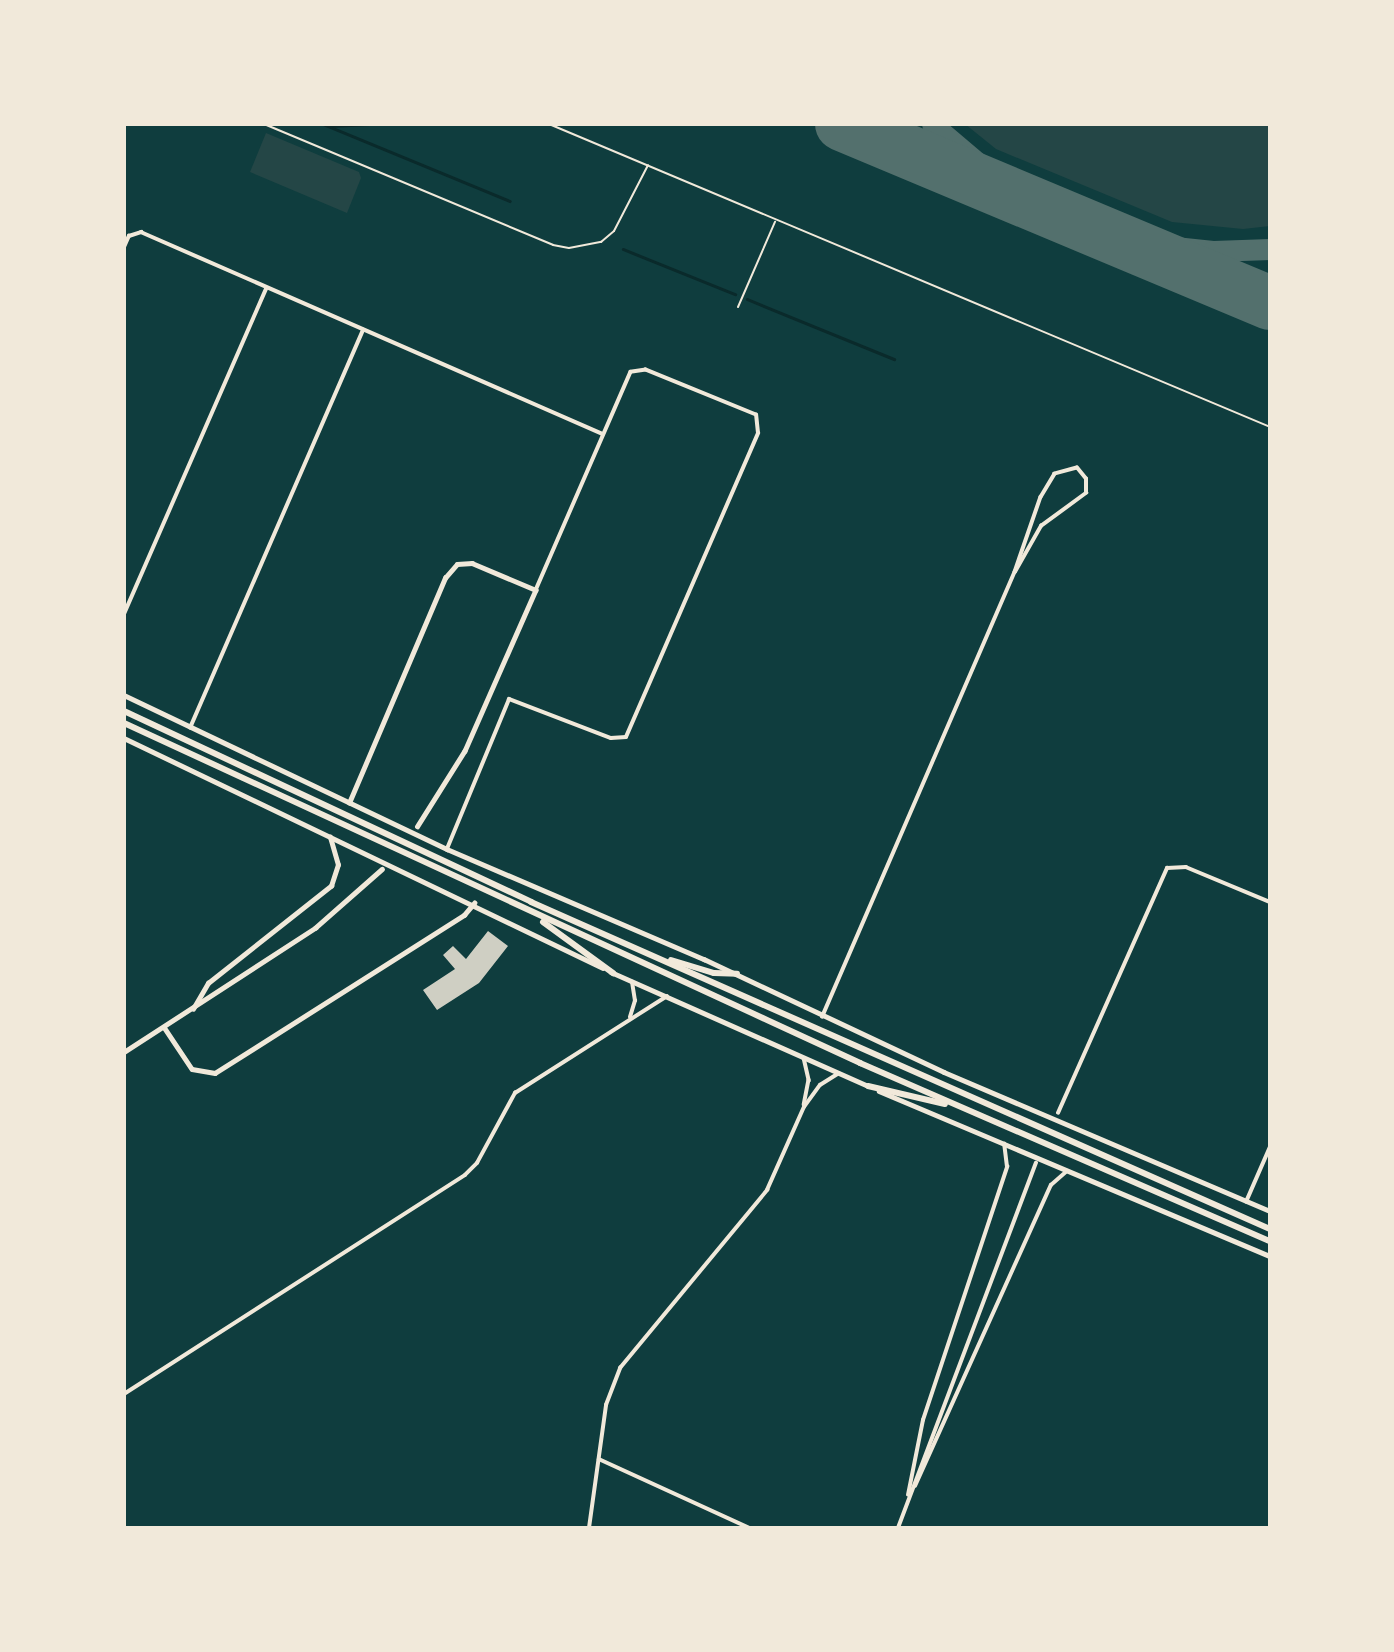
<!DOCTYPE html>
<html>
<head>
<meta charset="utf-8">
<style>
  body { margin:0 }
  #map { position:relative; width:1394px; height:1652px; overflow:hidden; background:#0f3d3e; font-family:"Sofia Sans Condensed",sans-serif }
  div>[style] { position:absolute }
  .green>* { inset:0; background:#244646 }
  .stream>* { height:2.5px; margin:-1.25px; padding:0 1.25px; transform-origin:1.25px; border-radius:1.25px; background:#0a2a2b }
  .taxiway>* { height:21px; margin:-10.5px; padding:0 10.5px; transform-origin:10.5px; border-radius:10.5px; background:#53706d }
  .runway>* { height:54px; margin:-27px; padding:0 27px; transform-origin:27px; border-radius:27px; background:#53706d }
  .building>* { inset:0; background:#cfcfc3 }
  .service>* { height:2px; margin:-1px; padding:0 1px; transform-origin:1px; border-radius:1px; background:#f1e9da }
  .minor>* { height:3.5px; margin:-1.75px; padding:0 1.75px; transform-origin:1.75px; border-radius:1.75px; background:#f1e9da }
  .tertiary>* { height:4.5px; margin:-2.25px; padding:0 2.25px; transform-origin:2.25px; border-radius:2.25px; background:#f1e9da }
  .secondary>* { height:4.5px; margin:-2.25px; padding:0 2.25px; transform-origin:2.25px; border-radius:2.25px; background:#f1e9da }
  .motorway>* { height:6px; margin:-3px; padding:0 3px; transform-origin:3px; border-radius:3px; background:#f1e9da }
  span { translate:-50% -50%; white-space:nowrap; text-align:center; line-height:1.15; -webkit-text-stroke:5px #f1e9da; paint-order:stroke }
  .frame { position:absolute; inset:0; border:126px solid #f1e9da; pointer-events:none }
</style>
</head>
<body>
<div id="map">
  <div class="green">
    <i style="clip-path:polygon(965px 124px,1270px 124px,1270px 226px,1243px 229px,1172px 222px,996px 149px)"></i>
    <i style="clip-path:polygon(266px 133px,359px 172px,361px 178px,347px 213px,250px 172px)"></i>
  </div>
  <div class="stream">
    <i style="left:323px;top:124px;width:202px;rotate:22.4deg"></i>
    <i style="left:331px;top:126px;width:38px;rotate:-3deg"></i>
    <i style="left:623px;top:249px;width:121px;rotate:21.9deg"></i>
    <i style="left:747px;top:299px;width:159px;rotate:22.2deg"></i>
  </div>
  <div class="taxiway">
    <i style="left:932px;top:124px;width:94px;rotate:40.3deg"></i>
    <i style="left:1004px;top:185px;width:102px;rotate:24.8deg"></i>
    <i style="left:1097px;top:228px;width:70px;rotate:14.8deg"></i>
    <i style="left:1165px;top:246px;width:48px;rotate:5.9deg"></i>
    <i style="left:1213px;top:251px;width:57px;rotate:-2deg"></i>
  </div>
  <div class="runway">
    <i style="left:842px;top:124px;width:464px;rotate:22.7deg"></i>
  </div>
  <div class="building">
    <i style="clip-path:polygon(488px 931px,508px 946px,479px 983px,437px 1010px,423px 990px,455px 969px,443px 955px,453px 946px,466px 959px)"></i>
  </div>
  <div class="service">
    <i style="left:264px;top:124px;width:313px;rotate:22.7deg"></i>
    <i style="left:553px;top:245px;width:16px;rotate:11deg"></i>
    <i style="left:569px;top:248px;width:33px;rotate:-11deg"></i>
    <i style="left:601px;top:242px;width:17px;rotate:-40deg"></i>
    <i style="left:614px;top:231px;width:74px;rotate:-62.7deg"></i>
    <i style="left:549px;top:124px;width:782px;rotate:22.79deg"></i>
    <i style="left:738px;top:307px;width:93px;rotate:-66.5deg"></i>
  </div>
  <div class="minor">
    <i style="left:124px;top:247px;width:12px;rotate:-66deg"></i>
    <i style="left:129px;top:236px;width:13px;rotate:-18deg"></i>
    <i style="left:141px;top:232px;width:504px;rotate:23.62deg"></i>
    <i style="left:124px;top:614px;width:355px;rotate:-66.4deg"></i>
    <i style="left:190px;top:728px;width:434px;rotate:-66.5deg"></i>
    <i style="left:447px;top:849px;width:162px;rotate:-67.5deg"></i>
    <i style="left:509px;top:699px;width:109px;rotate:20.9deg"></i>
    <i style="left:611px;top:738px;width:15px;rotate:-4deg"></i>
    <i style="left:626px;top:737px;width:331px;rotate:-66.5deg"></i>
    <i style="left:758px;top:433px;width:18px;rotate:-96deg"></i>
    <i style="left:756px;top:415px;width:119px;rotate:-157.8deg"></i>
    <i style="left:646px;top:370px;width:15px;rotate:172deg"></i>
    <i style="left:631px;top:372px;width:238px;rotate:113.5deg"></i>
    <i style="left:630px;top:1017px;width:17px;rotate:-73deg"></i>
    <i style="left:635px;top:1001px;width:19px;rotate:-99deg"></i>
    <i style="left:822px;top:1017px;width:485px;rotate:-66.6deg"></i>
    <i style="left:1015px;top:572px;width:53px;rotate:-60.5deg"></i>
    <i style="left:1041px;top:526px;width:56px;rotate:-36.3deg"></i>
    <i style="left:1086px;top:493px;width:14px;rotate:-90deg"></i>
    <i style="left:1086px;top:479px;width:14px;rotate:-129deg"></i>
    <i style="left:1077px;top:468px;width:23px;rotate:165deg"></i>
    <i style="left:1055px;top:474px;width:27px;rotate:121deg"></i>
    <i style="left:1041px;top:497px;width:79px;rotate:109.1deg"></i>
    <i style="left:804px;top:1058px;width:23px;rotate:77deg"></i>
    <i style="left:809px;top:1080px;width:25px;rotate:101deg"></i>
    <i style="left:1058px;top:1113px;width:268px;rotate:-66deg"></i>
    <i style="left:1167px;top:868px;width:19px;rotate:-3deg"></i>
    <i style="left:1186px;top:867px;width:91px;rotate:22.6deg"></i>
    <i style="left:1246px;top:1202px;width:60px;rotate:-66.4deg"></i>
    <i style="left:124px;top:1394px;width:405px;rotate:-32.7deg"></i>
    <i style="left:465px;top:1175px;width:17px;rotate:-45deg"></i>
    <i style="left:477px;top:1163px;width:80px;rotate:-61.5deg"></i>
    <i style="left:515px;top:1093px;width:180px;rotate:-32.5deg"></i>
    <i style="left:599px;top:1459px;width:166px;rotate:24.6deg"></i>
    <i style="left:915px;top:1486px;width:330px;rotate:-65.7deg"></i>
    <i style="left:1051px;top:1185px;width:21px;rotate:-41deg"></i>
    <i style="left:908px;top:1495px;width:76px;rotate:-78.7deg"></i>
    <i style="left:923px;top:1420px;width:267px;rotate:-71.6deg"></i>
    <i style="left:1007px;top:1167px;width:23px;rotate:-97deg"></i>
    <i style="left:589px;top:1528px;width:124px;rotate:-82.1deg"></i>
    <i style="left:606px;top:1405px;width:40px;rotate:-69deg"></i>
    <i style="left:620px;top:1368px;width:231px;rotate:-50.4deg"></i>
    <i style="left:767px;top:1190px;width:91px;rotate:-66deg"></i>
    <i style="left:804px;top:1107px;width:27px;rotate:-54deg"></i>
    <i style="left:820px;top:1085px;width:22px;rotate:-32deg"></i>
    <i style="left:898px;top:1528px;width:390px;rotate:-69.3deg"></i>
  </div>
  <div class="tertiary">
    <i style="left:349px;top:803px;width:245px;rotate:-66.9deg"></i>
    <i style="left:445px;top:578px;width:18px;rotate:-49deg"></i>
    <i style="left:457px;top:564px;width:15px;rotate:-4deg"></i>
    <i style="left:472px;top:563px;width:69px;rotate:22.9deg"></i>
    <i style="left:536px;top:590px;width:176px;rotate:113.8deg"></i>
    <i style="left:465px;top:751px;width:89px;rotate:122.1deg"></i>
    <i style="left:164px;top:1027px;width:50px;rotate:56.3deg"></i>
    <i style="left:192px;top:1069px;width:23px;rotate:10deg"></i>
    <i style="left:215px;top:1073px;width:295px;rotate:-32.4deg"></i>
    <i style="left:464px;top:915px;width:16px;rotate:-50deg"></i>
    <i style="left:124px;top:1052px;width:228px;rotate:-33deg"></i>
    <i style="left:315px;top:928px;width:89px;rotate:-41.4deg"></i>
  </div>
  <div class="secondary">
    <i style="left:124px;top:695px;width:358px;rotate:25.5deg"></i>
    <i style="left:447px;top:849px;width:280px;rotate:23.2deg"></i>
    <i style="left:704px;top:959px;width:265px;rotate:25.2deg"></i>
    <i style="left:944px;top:1072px;width:354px;rotate:23.1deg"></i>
    <i style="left:124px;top:738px;width:531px;rotate:25.65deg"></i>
    <i style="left:611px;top:972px;width:281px;rotate:23.9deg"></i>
    <i style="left:193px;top:1009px;width:30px;rotate:-60deg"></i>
    <i style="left:208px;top:983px;width:157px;rotate:-38.3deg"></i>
    <i style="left:331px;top:886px;width:22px;rotate:-72deg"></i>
    <i style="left:338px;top:865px;width:29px;rotate:-106deg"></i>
    <i style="left:879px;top:1091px;width:424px;rotate:22.9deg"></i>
  </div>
  <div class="motorway">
    <i style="left:124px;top:711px;width:450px;rotate:25.1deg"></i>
    <i style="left:531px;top:902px;width:808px;rotate:23.87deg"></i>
    <i style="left:124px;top:723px;width:811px;rotate:24.79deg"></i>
    <i style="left:860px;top:1063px;width:447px;rotate:23.5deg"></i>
    <i style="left:543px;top:922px;width:87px;rotate:36.1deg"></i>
    <i style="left:671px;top:960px;width:45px;rotate:16.8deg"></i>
    <i style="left:714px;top:973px;width:23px;rotate:2deg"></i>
    <i style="left:868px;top:1086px;width:79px;rotate:13.2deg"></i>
  </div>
  <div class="frame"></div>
</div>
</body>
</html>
